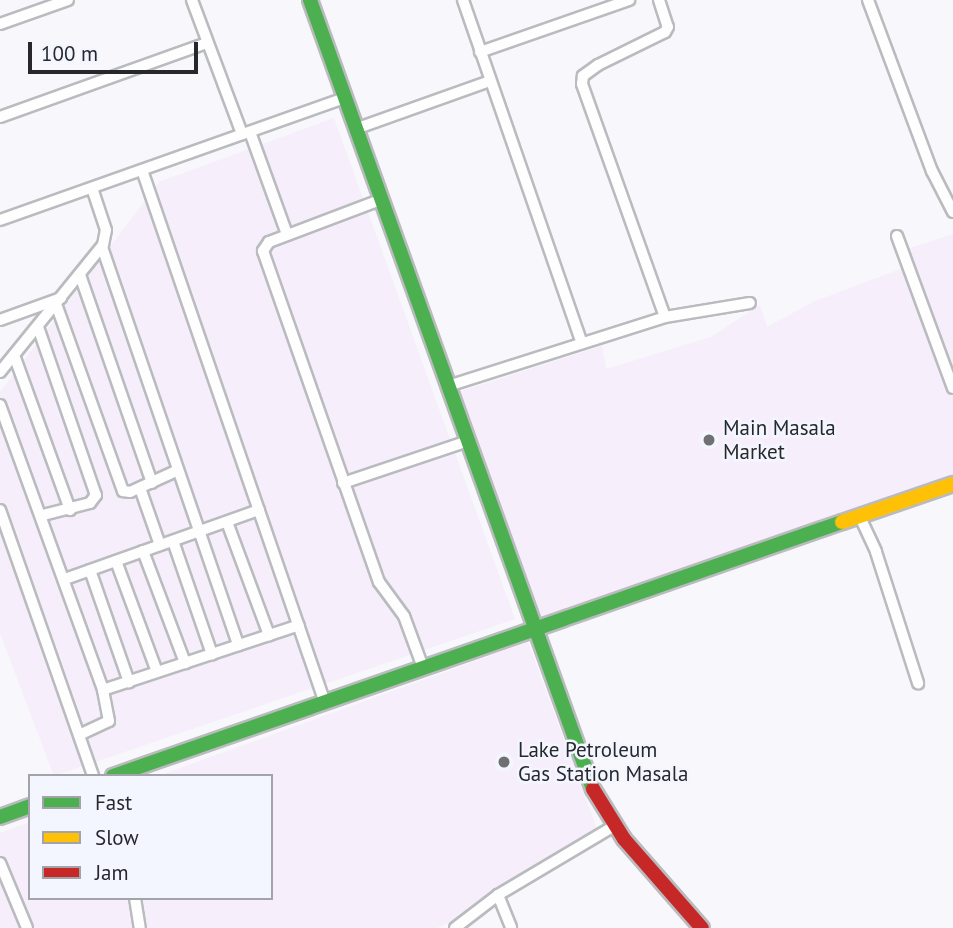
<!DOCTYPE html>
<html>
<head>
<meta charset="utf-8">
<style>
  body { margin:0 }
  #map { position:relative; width:953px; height:928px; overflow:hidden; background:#f7f7fc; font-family:"PT Sans",sans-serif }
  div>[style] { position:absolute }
  .commercial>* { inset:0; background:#f6eefa }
  .roads { filter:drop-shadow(2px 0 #babbbe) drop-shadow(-2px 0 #babbbe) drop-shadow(0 2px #babbbe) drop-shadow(0 -2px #babbbe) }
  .street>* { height:10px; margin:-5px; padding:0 5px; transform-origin:5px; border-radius:5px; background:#fefeff }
  .fast>* { height:14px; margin:-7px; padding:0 7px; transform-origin:7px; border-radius:7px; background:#4caf50 }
  .slow>* { height:14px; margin:-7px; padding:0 7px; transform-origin:7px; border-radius:7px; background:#ffc107 }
  .jam>* { height:14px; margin:-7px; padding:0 7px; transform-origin:7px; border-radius:7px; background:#c62828 }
  .dots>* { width:19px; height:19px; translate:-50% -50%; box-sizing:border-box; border:4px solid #f4f6ff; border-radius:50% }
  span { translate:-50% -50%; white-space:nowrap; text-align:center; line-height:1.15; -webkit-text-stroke:5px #f4f6ff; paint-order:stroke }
  .poi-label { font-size:21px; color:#27282b }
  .left { translate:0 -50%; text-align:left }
  .legend { position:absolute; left:28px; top:774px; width:245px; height:126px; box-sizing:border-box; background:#f4f6ff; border:2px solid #a2a4aa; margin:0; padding:9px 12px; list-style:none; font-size:21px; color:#27282b }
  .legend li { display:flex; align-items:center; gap:14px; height:35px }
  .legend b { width:35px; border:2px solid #a2a4aa }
  .scale { position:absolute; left:28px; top:42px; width:170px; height:32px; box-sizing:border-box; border:4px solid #27282b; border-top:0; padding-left:9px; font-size:21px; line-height:24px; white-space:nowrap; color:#27282b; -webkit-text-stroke:5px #f4f6ff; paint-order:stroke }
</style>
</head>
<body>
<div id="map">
  <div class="commercial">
    <i style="clip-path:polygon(334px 118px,515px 619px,54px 776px,0 633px,0 392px,159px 182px)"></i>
    <i style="clip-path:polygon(953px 234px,953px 485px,534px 625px,449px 395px,602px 346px,606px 369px,711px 337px,760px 305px,767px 327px,813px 302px,903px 268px,901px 251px)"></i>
    <i style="clip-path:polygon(528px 642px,597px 829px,456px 920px,437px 928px,0 928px,0 833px,30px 822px,30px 898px,271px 898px,271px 776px,158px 776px)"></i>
  </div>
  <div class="roads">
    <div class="street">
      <i style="left:192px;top:0;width:143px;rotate:69.5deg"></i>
      <i style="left:463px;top:0;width:361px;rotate:70.9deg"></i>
      <i style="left:659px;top:0;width:28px;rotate:72deg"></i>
      <i style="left:668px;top:27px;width:6px;rotate:121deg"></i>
      <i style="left:665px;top:32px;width:75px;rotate:153.8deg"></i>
      <i style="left:598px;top:65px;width:19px;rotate:144deg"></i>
      <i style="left:583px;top:76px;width:8px;rotate:97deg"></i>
      <i style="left:582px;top:84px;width:247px;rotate:70.4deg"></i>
      <i style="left:868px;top:0;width:183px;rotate:69.5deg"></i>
      <i style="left:932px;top:171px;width:46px;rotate:62.9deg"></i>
      <i style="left:0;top:24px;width:72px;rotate:-19.4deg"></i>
      <i style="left:480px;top:52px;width:158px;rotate:-19.2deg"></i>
      <i style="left:0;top:117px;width:220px;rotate:-19.7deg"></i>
      <i style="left:355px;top:129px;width:143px;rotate:-19.6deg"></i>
      <i style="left:250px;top:132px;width:109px;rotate:70.1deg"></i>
      <i style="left:142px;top:170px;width:560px;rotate:71.05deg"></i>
      <i style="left:380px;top:200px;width:119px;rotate:159.3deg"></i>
      <i style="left:269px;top:242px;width:11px;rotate:124deg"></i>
      <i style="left:263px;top:251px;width:351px;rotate:70.7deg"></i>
      <i style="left:379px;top:582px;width:42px;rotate:53.7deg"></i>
      <i style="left:404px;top:616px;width:52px;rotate:69.8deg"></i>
      <i style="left:0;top:220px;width:366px;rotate:-19.5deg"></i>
      <i style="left:897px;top:236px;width:162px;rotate:69.8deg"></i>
      <i style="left:102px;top:247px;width:421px;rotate:71.1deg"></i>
      <i style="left:80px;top:275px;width:220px;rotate:70.9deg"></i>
      <i style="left:56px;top:304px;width:199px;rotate:70.3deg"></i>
      <i style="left:123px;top:491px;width:7px;rotate:8deg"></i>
      <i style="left:130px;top:492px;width:51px;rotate:-24.5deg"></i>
      <i style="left:0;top:320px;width:65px;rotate:-19.8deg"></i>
      <i style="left:38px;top:327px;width:178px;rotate:71deg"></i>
      <i style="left:96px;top:495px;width:10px;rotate:127deg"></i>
      <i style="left:90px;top:503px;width:49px;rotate:165.7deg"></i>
      <i style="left:14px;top:355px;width:165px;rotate:70.1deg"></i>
      <i style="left:0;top:372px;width:164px;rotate:-51deg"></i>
      <i style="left:103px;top:245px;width:15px;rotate:-79deg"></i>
      <i style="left:106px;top:230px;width:44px;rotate:-108.4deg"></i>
      <i style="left:448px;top:386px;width:228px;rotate:-17.6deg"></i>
      <i style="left:665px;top:317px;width:86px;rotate:-9.4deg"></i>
      <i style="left:0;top:405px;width:303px;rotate:70.1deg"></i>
      <i style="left:103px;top:690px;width:206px;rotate:-18.3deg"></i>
      <i style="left:343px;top:483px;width:132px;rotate:-18.6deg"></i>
      <i style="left:140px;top:488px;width:60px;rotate:70.7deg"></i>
      <i style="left:0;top:510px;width:282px;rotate:70.7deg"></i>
      <i style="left:860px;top:517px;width:38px;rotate:65deg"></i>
      <i style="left:876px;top:552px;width:138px;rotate:72.2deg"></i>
      <i style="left:227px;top:522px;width:121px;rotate:69.6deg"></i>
      <i style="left:173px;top:541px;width:120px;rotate:71deg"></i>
      <i style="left:143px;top:551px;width:120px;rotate:69.4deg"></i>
      <i style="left:116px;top:561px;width:118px;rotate:69.7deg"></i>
      <i style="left:90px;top:570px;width:119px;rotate:70.8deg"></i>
      <i style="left:65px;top:579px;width:206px;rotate:-19.6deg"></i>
      <i style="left:79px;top:735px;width:33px;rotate:-25deg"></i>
      <i style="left:109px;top:721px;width:32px;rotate:-101deg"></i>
      <i style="left:0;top:863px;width:70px;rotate:67.4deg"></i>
      <i style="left:498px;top:895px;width:35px;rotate:68deg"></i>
      <i style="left:135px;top:898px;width:30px;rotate:81deg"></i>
      <i style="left:455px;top:928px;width:54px;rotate:-37.5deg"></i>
      <i style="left:498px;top:895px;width:137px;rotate:-30.7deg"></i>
    </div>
    <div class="fast">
      <i style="left:310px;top:0;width:838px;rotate:70.27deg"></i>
      <i style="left:113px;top:776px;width:772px;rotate:-19.21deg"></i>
      <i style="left:0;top:817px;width:32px;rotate:-20deg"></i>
    </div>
    <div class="slow">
      <i style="left:842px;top:522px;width:117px;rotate:-18.9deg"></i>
    </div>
    <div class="jam">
      <i style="left:593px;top:789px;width:59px;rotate:58.2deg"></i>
      <i style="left:624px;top:839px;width:118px;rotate:48.8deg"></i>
    </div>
  </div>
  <div class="dots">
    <i style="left:709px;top:440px;background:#707074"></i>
    <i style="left:504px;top:762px;background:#707074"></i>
  </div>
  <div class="poi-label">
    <span class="left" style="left:723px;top:440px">Main Masala<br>Market</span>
    <span class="left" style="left:518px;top:762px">Lake Petroleum<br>Gas Station Masala</span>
  </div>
  <ul class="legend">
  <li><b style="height:9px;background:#4caf50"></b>Fast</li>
  <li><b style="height:9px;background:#ffc107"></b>Slow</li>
  <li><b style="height:9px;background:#c62828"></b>Jam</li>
  </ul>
  <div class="scale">100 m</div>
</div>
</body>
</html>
